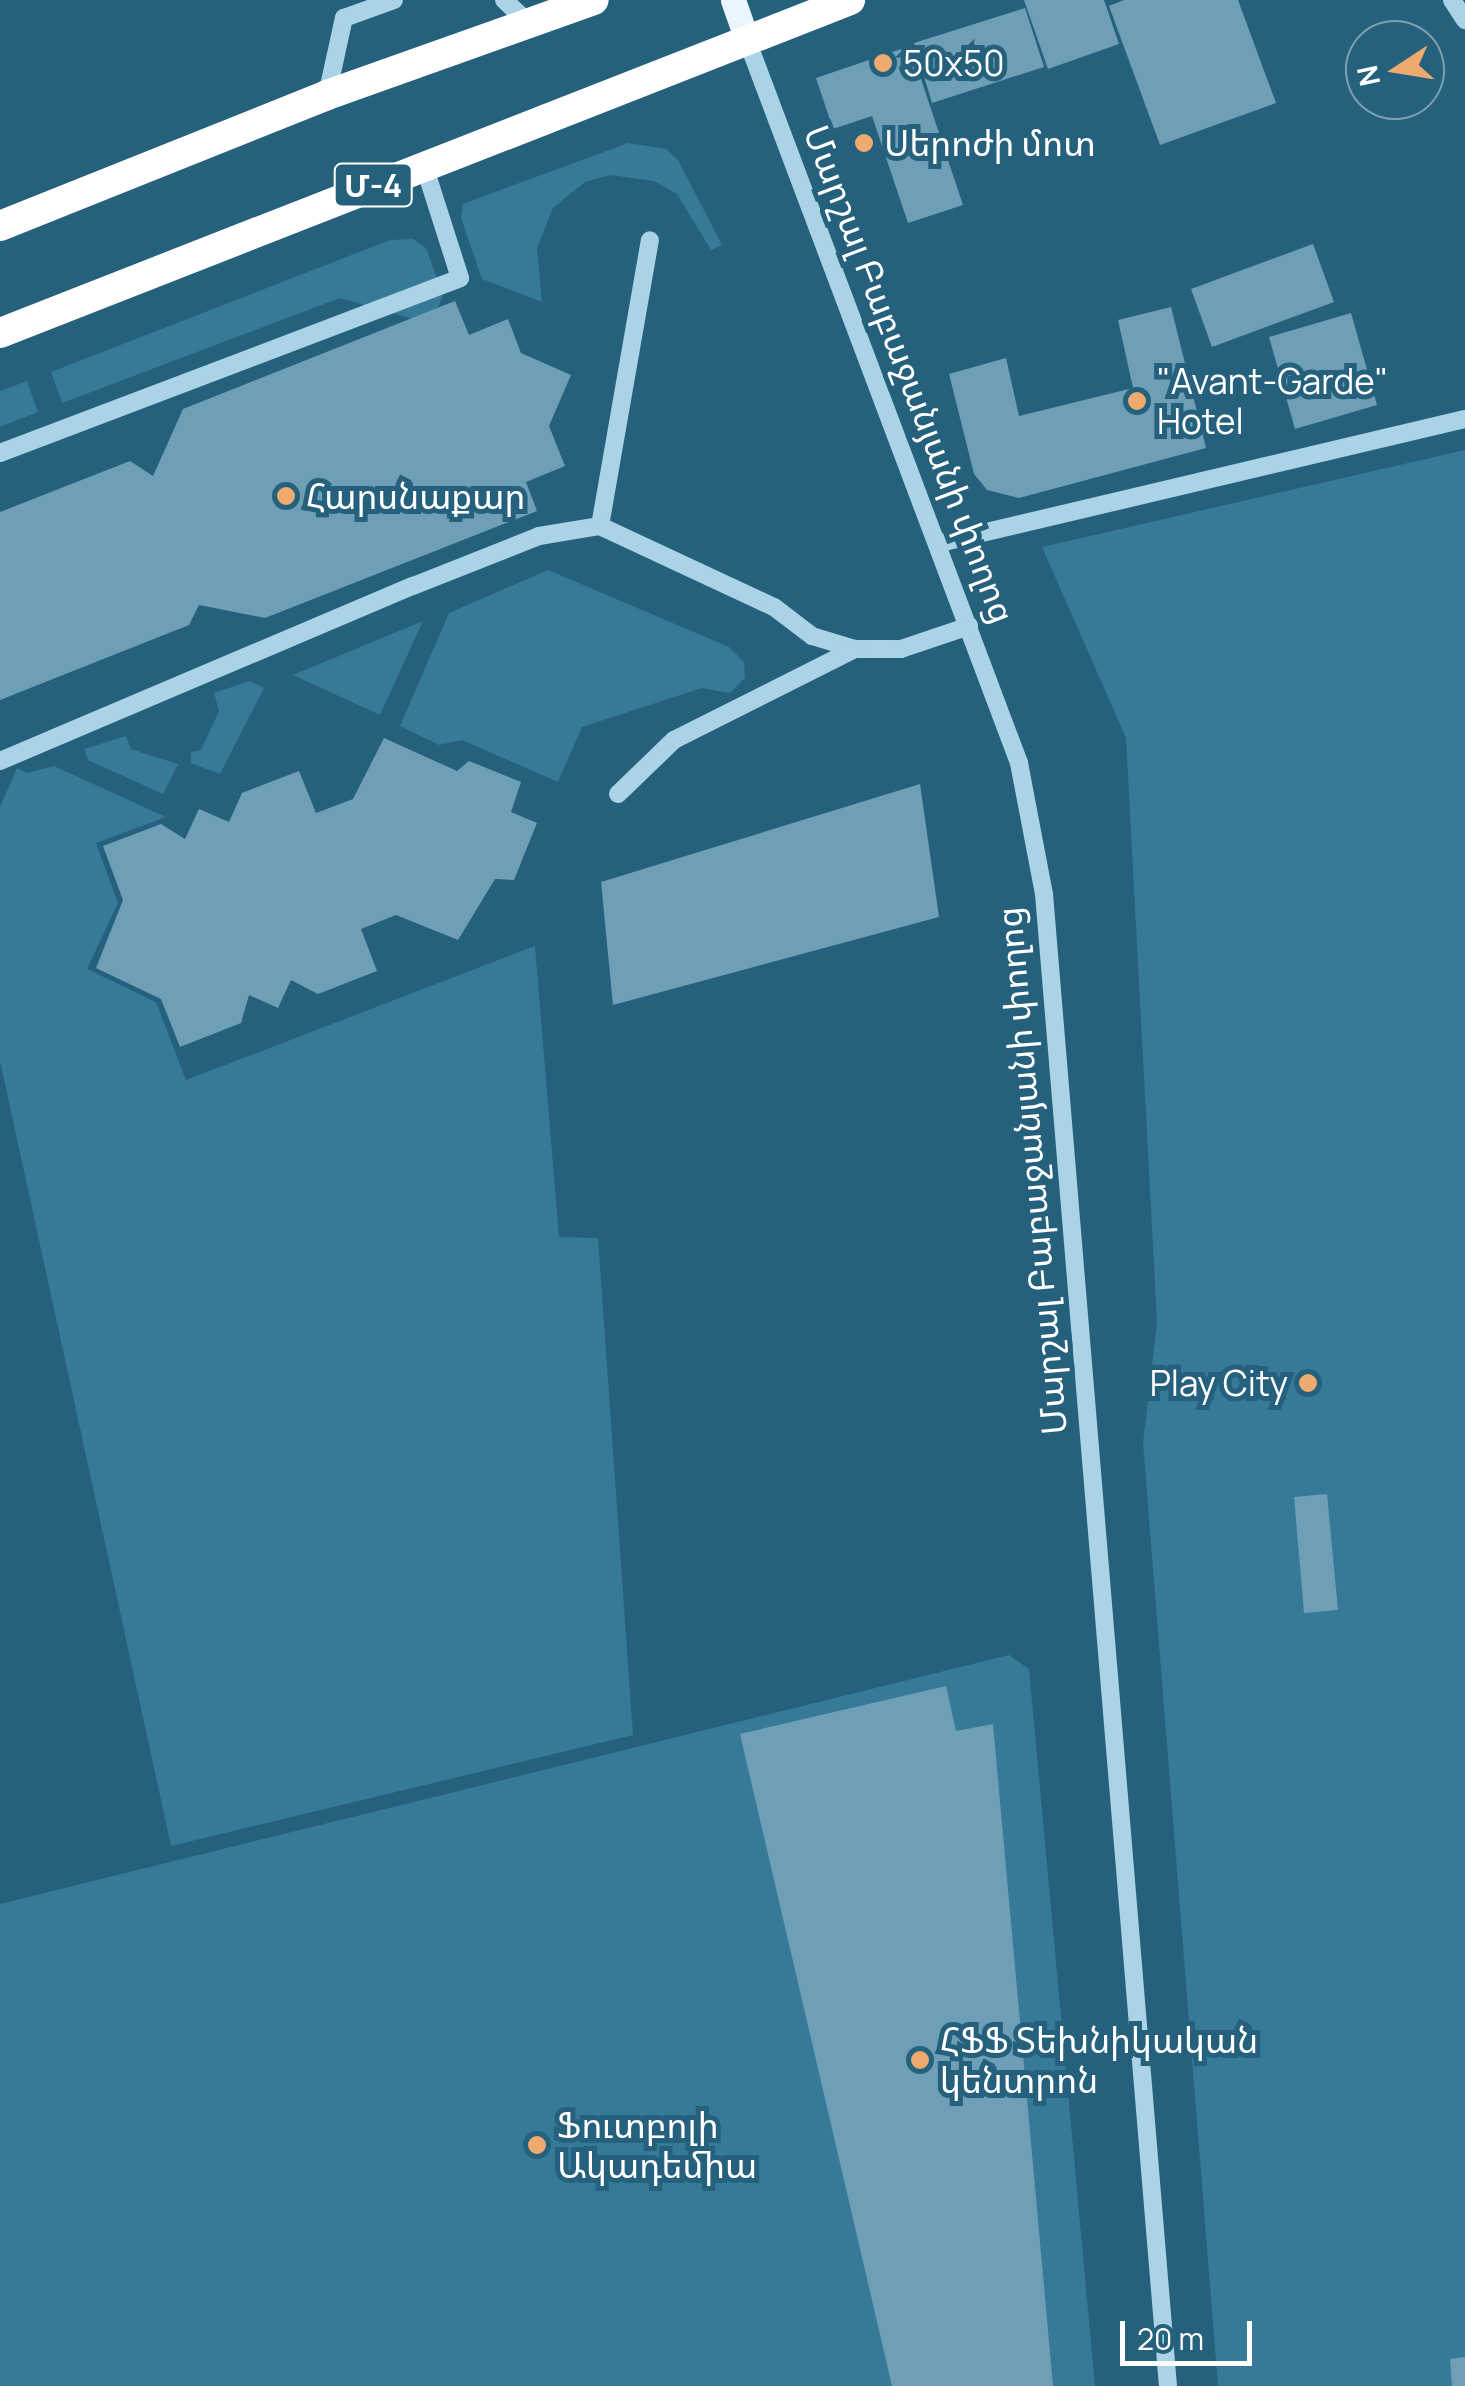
<!DOCTYPE html>
<html>
<head>
<meta charset="utf-8">
<style>
  body { margin:0 }
  #map { position:relative; width:1465px; height:2386px; overflow:hidden; background:#25607c; font-family:Manrope,"Noto Sans Armenian",sans-serif }
  div>[style] { position:absolute }
  .green>* { inset:0; background:#367a98 }
  .building>* { inset:0; background:#6e9fb6 }
  .minor>* { height:18px; margin:-9px; padding:0 9px; transform-origin:9px; border-radius:9px; background:#aad3e5 }
  .major>* { height:25px; margin:-12.5px; padding:0 12.5px; transform-origin:12.5px; border-radius:12.5px; background:#eaf6fd }
  .highway>* { height:30px; margin:-15px; padding:0 15px; transform-origin:15px; border-radius:15px; background:#fff }
  .dots>* { width:28px; height:28px; translate:-50% -50%; box-sizing:border-box; border:5px solid #25607c; border-radius:50% }
  span { translate:-50% -50%; white-space:nowrap; text-align:center; line-height:1.15; -webkit-text-stroke:10px #25607c; paint-order:stroke }
  .shield-label span { padding:2px 8px; background:#25607c; border:2px solid; border-radius:8px; -webkit-text-stroke-width:0 }
  .shield-label { font-size:32px; color:#fff; font-weight:700 }
  .poi-label { font-size:35px; color:#fff }
  .left { translate:0 -50%; text-align:left }
  .right { translate:-100% -50%; text-align:right }
  .street-label { font-size:35px; color:#fff }
  .north { position:absolute; left:1345px; top:20px; width:100px; height:100px; box-sizing:border-box; background:#25607c; border:2px solid #7ca0b0; border-radius:50%; rotate:258deg; font-size:28px; font-weight:700; line-height:40px; text-align:center; color:#fff }
  .north::after { content:''; display:block; margin:auto; width:35px; height:45px; background:#eeaa6f; clip-path:polygon(50% 0,100% 100%,50% 72%,0 100%) }
  .scale { position:absolute; left:1120px; top:2321px; width:132px; height:45px; box-sizing:border-box; border:5px solid #fff; border-top:0; padding-left:12px; font-size:30px; line-height:35px; white-space:nowrap; color:#fff; -webkit-text-stroke:8px #25607c; paint-order:stroke }
</style>
</head>
<body>
<div id="map">
  <div class="green">
    <i style="clip-path:polygon(628px 143px,666px 149px,678px 160px,722px 245px,711px 250px,677px 194px,654px 181px,610px 175px,585px 182px,553px 208px,537px 248px,542px 302px,482px 279px,461px 218px,463px 204px)"></i>
    <i style="clip-path:polygon(413px 239px,426px 248px,443px 295px,435px 314px,420px 321px,340px 298px,62px 403px,51px 372px,390px 240px)"></i>
    <i style="clip-path:polygon(27px 381px,38px 412px,0 427px,0 391px)"></i>
    <i style="clip-path:polygon(1465px 450px,1465px 2386px,1218px 2386px,1143px 1443px,1157px 1322px,1126px 738px,1042px 547px)"></i>
    <i style="clip-path:polygon(548px 570px,729px 647px,744px 662px,745px 678px,730px 693px,702px 688px,582px 727px,558px 782px,462px 740px,439px 745px,400px 726px,449px 613px)"></i>
    <i style="clip-path:polygon(423px 621px,380px 715px,293px 675px)"></i>
    <i style="clip-path:polygon(250px 681px,264px 688px,220px 774px,191px 763px,191px 752px,201px 750px,219px 711px,214px 693px)"></i>
    <i style="clip-path:polygon(126px 736px,131px 749px,178px 764px,163px 794px,88px 760px,84px 749px)"></i>
    <i style="clip-path:polygon(54px 766px,166px 817px,96px 843px,118px 903px,87px 969px,156px 1002px,186px 1080px,535px 946px,559px 1237px,598px 1238px,633px 1735px,171px 1846px,0 1061px,0 807px,17px 768px,27px 773px)"></i>
    <i style="clip-path:polygon(1009px 1655px,1029px 1669px,1095px 2386px,0 2386px,0 1904px)"></i>
  </div>
  <div class="building">
    <i style="clip-path:polygon(1024px 0,1104px 0,1119px 44px,1048px 69px)"></i>
    <i style="clip-path:polygon(1124px 0,1238px 0,1276px 103px,1160px 145px,1109px 6px)"></i>
    <i style="clip-path:polygon(1025px 8px,1044px 67px,932px 103px,914px 43px)"></i>
    <i style="clip-path:polygon(910px 46px,963px 205px,908px 223px,872px 116px,833px 129px,816px 78px)"></i>
    <i style="clip-path:polygon(1313px 244px,1334px 302px,1212px 347px,1191px 289px)"></i>
    <i style="clip-path:polygon(455px 301px,469px 335px,508px 319px,521px 353px,571px 375px,549px 426px,565px 466px,526px 482px,537px 511px,265px 618px,199px 605px,189px 625px,0 700px,0 512px,130px 461px,153px 476px,183px 409px)"></i>
    <i style="clip-path:polygon(1171px 307px,1206px 448px,1019px 498px,987px 490px,974px 474px,949px 374px,1006px 358px,1019px 416px,1133px 388px,1118px 320px)"></i>
    <i style="clip-path:polygon(1351px 313px,1377px 405px,1295px 429px,1269px 337px)"></i>
    <i style="clip-path:polygon(384px 738px,457px 771px,469px 761px,521px 782px,511px 812px,537px 823px,514px 880px,495px 879px,458px 940px,396px 915px,361px 929px,377px 971px,318px 994px,291px 980px,278px 1008px,249px 995px,241px 1023px,180px 1047px,161px 999px,96px 968px,123px 900px,103px 846px,161px 824px,185px 839px,199px 809px,229px 822px,242px 793px,299px 771px,316px 813px,353px 799px)"></i>
    <i style="clip-path:polygon(920px 784px,939px 917px,613px 1005px,601px 882px)"></i>
    <i style="clip-path:polygon(1327px 1494px,1338px 1610px,1304px 1613px,1294px 1497px)"></i>
    <i style="clip-path:polygon(946px 1686px,956px 1731px,993px 1724px,1053px 2386px,892px 2386px,740px 1734px)"></i>
    <i style="clip-path:polygon(1465px 2357px,1465px 2386px,1452px 2386px,1450px 2359px)"></i>
  </div>
  <div class="minor">
    <i style="left:504px;top:0;width:35px;rotate:43deg"></i>
    <i style="left:1452px;top:0;width:24px;rotate:57deg"></i>
    <i style="left:747px;top:40px;width:772px;rotate:69.38deg"></i>
    <i style="left:1019px;top:763px;width:133px;rotate:79.2deg"></i>
    <i style="left:1044px;top:894px;width:1497px;rotate:85.25deg"></i>
    <i style="left:327px;top:95px;width:79px;rotate:-77.6deg"></i>
    <i style="left:344px;top:18px;width:53px;rotate:-19.8deg"></i>
    <i style="left:0;top:453px;width:492px;rotate:-20.8deg"></i>
    <i style="left:460px;top:278px;width:119px;rotate:-107.7deg"></i>
    <i style="left:600px;top:526px;width:290px;rotate:-80.1deg"></i>
    <i style="left:940px;top:543px;width:539px;rotate:-13.29deg"></i>
    <i style="left:0;top:761px;width:449px;rotate:-23deg"></i>
    <i style="left:413px;top:586px;width:136px;rotate:-21.6deg"></i>
    <i style="left:539px;top:536px;width:62px;rotate:-9.3deg"></i>
    <i style="left:600px;top:526px;width:192px;rotate:25deg"></i>
    <i style="left:774px;top:607px;width:48px;rotate:37.3deg"></i>
    <i style="left:812px;top:636px;width:45px;rotate:16.8deg"></i>
    <i style="left:855px;top:649px;width:46px"></i>
    <i style="left:901px;top:649px;width:72px;rotate:-18.7deg"></i>
    <i style="left:618px;top:794px;width:78px;rotate:-44deg"></i>
    <i style="left:674px;top:740px;width:203px;rotate:-26.7deg"></i>
  </div>
  <div class="major">
    <i style="left:733px;top:0;width:42px;rotate:70.7deg"></i>
  </div>
  <div class="highway">
    <i style="left:0;top:226px;width:352px;rotate:-21.8deg"></i>
    <i style="left:327px;top:95px;width:283px;rotate:-19.6deg"></i>
    <i style="left:0;top:333px;width:913px;rotate:-21.39deg"></i>
  </div>
  <div class="dots">
    <i style="left:883px;top:63px;background:#eeaa6f"></i>
    <i style="left:864px;top:143px;background:#eeaa6f"></i>
    <i style="left:1137px;top:401px;background:#eeaa6f"></i>
    <i style="left:286px;top:496px;background:#eeaa6f"></i>
    <i style="left:1308px;top:1383px;background:#eeaa6f"></i>
    <i style="left:920px;top:2060px;background:#eeaa6f"></i>
    <i style="left:537px;top:2145px;background:#eeaa6f"></i>
  </div>
  <div class="shield-label">
    <span style="left:373px;top:185px">Մ-4</span>
  </div>
  <div class="poi-label">
    <span class="left" style="left:903px;top:63px">50x50</span>
    <span class="left" style="left:884px;top:143px">Սերոժի մոտ</span>
    <span class="left" style="left:1157px;top:401px">"Avant-Garde"<br>Hotel</span>
    <span class="left" style="left:306px;top:496px">Հարսնաքար</span>
    <span class="right" style="left:1288px;top:1383px">Play City</span>
    <span class="left" style="left:940px;top:2060px">ՀՖՖ Տեխնիկական<br>կենտրոն</span>
    <span class="left" style="left:557px;top:2145px">Ֆուտբոլի<br>Ակադեմիա</span>
  </div>
  <div class="street-label">
    <span style="left:910px;top:374px;rotate:69deg">Մարշալ Բաբաջանյանի փողոց</span>
    <span style="left:1031px;top:1171px;rotate:-95deg">Մարշալ Բաբաջանյանի փողոց</span>
  </div>
  <div class="north">N</div>
  <div class="scale">20 m</div>
</div>
</body>
</html>
